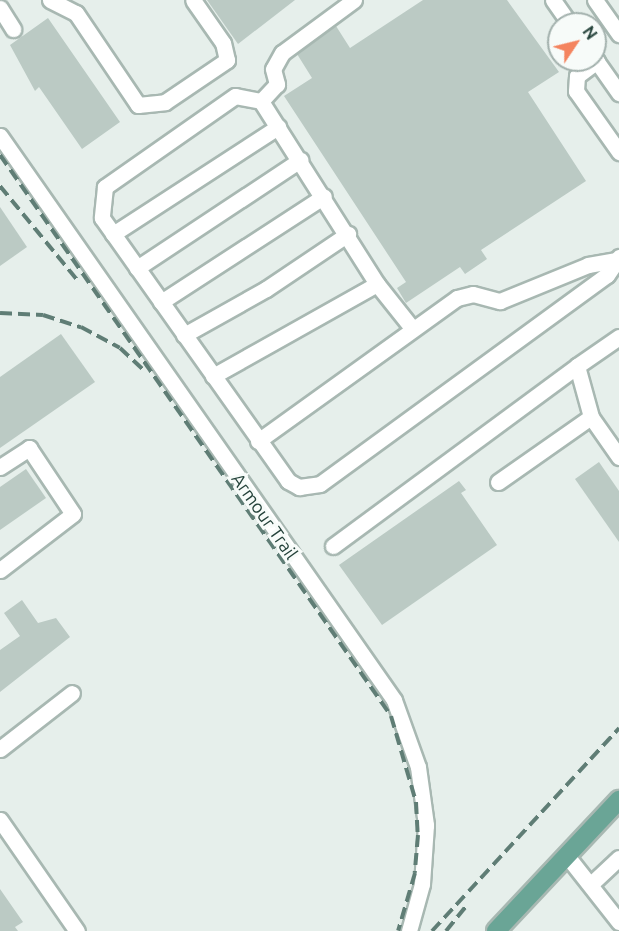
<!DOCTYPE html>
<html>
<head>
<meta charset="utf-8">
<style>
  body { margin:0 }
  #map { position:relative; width:619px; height:931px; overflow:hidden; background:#e6efeb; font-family:Ubuntu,sans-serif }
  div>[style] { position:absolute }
  .building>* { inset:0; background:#bbcac4 }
  .roads { filter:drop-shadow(2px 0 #a8b8b2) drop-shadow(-2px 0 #a8b8b2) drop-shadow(0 2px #a8b8b2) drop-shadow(0 -2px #a8b8b2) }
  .minor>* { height:15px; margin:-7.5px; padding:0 7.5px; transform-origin:7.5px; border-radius:7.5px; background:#fff }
  .major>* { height:18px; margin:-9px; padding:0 9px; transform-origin:9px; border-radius:9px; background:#6aa596 }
  .rail>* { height:4px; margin-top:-2px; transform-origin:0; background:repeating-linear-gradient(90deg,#5f7d75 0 12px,transparent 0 18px) }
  span { translate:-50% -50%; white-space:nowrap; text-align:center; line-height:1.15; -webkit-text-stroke:6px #f7fbf9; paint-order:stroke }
  .street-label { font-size:18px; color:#24423a }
  .north { position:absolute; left:547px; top:12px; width:60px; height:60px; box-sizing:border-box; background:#f7fbf9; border:2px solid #a3b1ad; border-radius:50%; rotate:55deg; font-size:16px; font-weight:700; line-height:24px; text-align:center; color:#24423a }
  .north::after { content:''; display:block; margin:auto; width:21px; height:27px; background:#f4845f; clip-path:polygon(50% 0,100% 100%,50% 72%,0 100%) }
</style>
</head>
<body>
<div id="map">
  <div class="building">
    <i style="clip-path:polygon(207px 0,295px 0,238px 44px)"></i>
    <i style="clip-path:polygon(423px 0,507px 0,559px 72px,528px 92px,586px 181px,481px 250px,487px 259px,465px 274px,460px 267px,406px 303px,397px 288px,406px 282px,284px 96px,312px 78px,297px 54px,336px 26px,350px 48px)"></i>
    <i style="clip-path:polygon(48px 18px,120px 122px,82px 149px,39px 87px,35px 91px,10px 45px)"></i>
    <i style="clip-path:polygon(0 207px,27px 247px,0 266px)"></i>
    <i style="clip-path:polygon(61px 334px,95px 382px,0 448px,0 377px)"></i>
    <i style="clip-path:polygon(599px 462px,619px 491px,619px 542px,575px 479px)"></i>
    <i style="clip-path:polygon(26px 469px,46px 498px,0 530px,0 487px)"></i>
    <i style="clip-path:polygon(459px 481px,466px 490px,461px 493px,497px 545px,382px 625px,339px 565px)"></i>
    <i style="clip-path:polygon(22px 600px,38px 623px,56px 618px,70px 637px,0 692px,0 650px,20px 636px,4px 613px)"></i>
    <i style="clip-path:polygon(0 889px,23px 922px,15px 927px,18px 931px,0 931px)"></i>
  </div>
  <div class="roads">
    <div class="minor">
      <i style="left:50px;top:0;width:29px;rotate:27deg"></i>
      <i style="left:76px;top:13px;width:111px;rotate:56deg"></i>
      <i style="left:138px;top:105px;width:27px;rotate:-6deg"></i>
      <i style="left:165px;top:102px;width:75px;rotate:-34.1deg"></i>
      <i style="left:227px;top:60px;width:17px;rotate:-103deg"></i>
      <i style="left:223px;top:43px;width:52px;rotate:-124.9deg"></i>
      <i style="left:354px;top:0;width:89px;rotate:143.6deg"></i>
      <i style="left:282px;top:53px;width:18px;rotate:119deg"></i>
      <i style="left:273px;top:69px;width:16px;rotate:75deg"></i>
      <i style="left:277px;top:84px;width:23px;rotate:133deg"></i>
      <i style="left:261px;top:101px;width:26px;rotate:-169deg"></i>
      <i style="left:235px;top:96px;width:159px;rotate:145deg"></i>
      <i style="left:105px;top:187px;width:31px;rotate:96deg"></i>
      <i style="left:102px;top:218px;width:322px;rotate:54.7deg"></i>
      <i style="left:288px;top:481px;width:13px;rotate:29deg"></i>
      <i style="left:299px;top:487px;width:21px;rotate:-8deg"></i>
      <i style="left:320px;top:484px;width:355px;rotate:-36.1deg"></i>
      <i style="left:607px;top:275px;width:22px;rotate:-56deg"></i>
      <i style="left:553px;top:0;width:29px;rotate:55deg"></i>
      <i style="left:595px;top:0;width:42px;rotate:54.8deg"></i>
      <i style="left:0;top:8px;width:25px;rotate:58deg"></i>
      <i style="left:595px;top:59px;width:42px;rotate:54.8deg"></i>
      <i style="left:597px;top:61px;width:25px;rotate:143deg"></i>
      <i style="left:577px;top:76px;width:15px;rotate:94deg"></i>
      <i style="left:576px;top:91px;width:75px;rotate:54.8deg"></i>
      <i style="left:0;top:136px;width:688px;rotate:55.06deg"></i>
      <i style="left:394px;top:700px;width:71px;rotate:70.3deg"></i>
      <i style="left:418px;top:767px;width:59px;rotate:82.1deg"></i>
      <i style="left:426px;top:825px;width:59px;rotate:93.9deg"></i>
      <i style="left:422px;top:884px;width:49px;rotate:105.5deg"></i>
      <i style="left:113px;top:234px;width:197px;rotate:-33deg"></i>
      <i style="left:137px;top:268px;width:196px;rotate:-33.5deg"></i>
      <i style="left:377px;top:284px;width:56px;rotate:51.5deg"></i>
      <i style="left:161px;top:302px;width:194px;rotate:-33deg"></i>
      <i style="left:184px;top:335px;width:94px;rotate:-29.3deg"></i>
      <i style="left:266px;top:289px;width:99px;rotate:-33.9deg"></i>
      <i style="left:619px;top:337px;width:51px;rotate:145.4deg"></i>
      <i style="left:577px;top:366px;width:53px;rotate:74.6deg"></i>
      <i style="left:591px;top:417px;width:49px;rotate:55deg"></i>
      <i style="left:213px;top:376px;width:188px;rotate:-29.3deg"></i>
      <i style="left:377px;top:284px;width:217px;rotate:-122.4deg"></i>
      <i style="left:258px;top:441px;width:245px;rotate:-35.7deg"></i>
      <i style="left:457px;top:298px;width:16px;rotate:-14deg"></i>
      <i style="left:473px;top:294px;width:28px;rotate:15deg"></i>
      <i style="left:500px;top:301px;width:95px;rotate:-22.2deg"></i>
      <i style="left:588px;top:265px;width:29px;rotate:-10deg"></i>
      <i style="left:0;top:467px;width:35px;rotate:-33deg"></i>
      <i style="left:29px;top:448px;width:79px;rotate:56.3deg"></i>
      <i style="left:73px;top:514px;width:92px;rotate:142.5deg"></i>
      <i style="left:498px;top:482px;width:113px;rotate:-35deg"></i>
      <i style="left:333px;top:546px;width:303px;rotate:-36.4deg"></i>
      <i style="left:0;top:749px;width:91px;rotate:-37.9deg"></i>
      <i style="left:0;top:820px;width:135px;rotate:55.3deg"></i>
      <i style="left:567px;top:856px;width:84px;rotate:51.8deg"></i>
      <i style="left:591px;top:884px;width:38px;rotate:-43deg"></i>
    </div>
    <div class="major">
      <i style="left:496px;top:931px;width:180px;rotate:-46.8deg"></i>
    </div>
  </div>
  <div class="rail">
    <i style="left:0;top:155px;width:684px;rotate:55.12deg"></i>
    <i style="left:391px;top:716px;width:90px;rotate:73.8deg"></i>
    <i style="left:416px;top:802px;width:33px;rotate:87deg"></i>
    <i style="left:418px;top:835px;width:38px;rotate:95deg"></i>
    <i style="left:415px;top:873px;width:60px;rotate:106.3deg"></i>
    <i style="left:0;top:186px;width:123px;rotate:50.6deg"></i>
    <i style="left:0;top:313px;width:43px;rotate:2.7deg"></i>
    <i style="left:43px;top:315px;width:40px;rotate:18deg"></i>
    <i style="left:81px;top:327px;width:44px;rotate:28.3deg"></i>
    <i style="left:120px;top:348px;width:33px;rotate:43deg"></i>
    <i style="left:432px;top:931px;width:276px;rotate:-47.3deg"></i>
    <i style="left:446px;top:931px;width:32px;rotate:-51deg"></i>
  </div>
  <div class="street-label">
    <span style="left:265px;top:516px;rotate:55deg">Armour Trail</span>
  </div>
  <div class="north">N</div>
</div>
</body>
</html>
